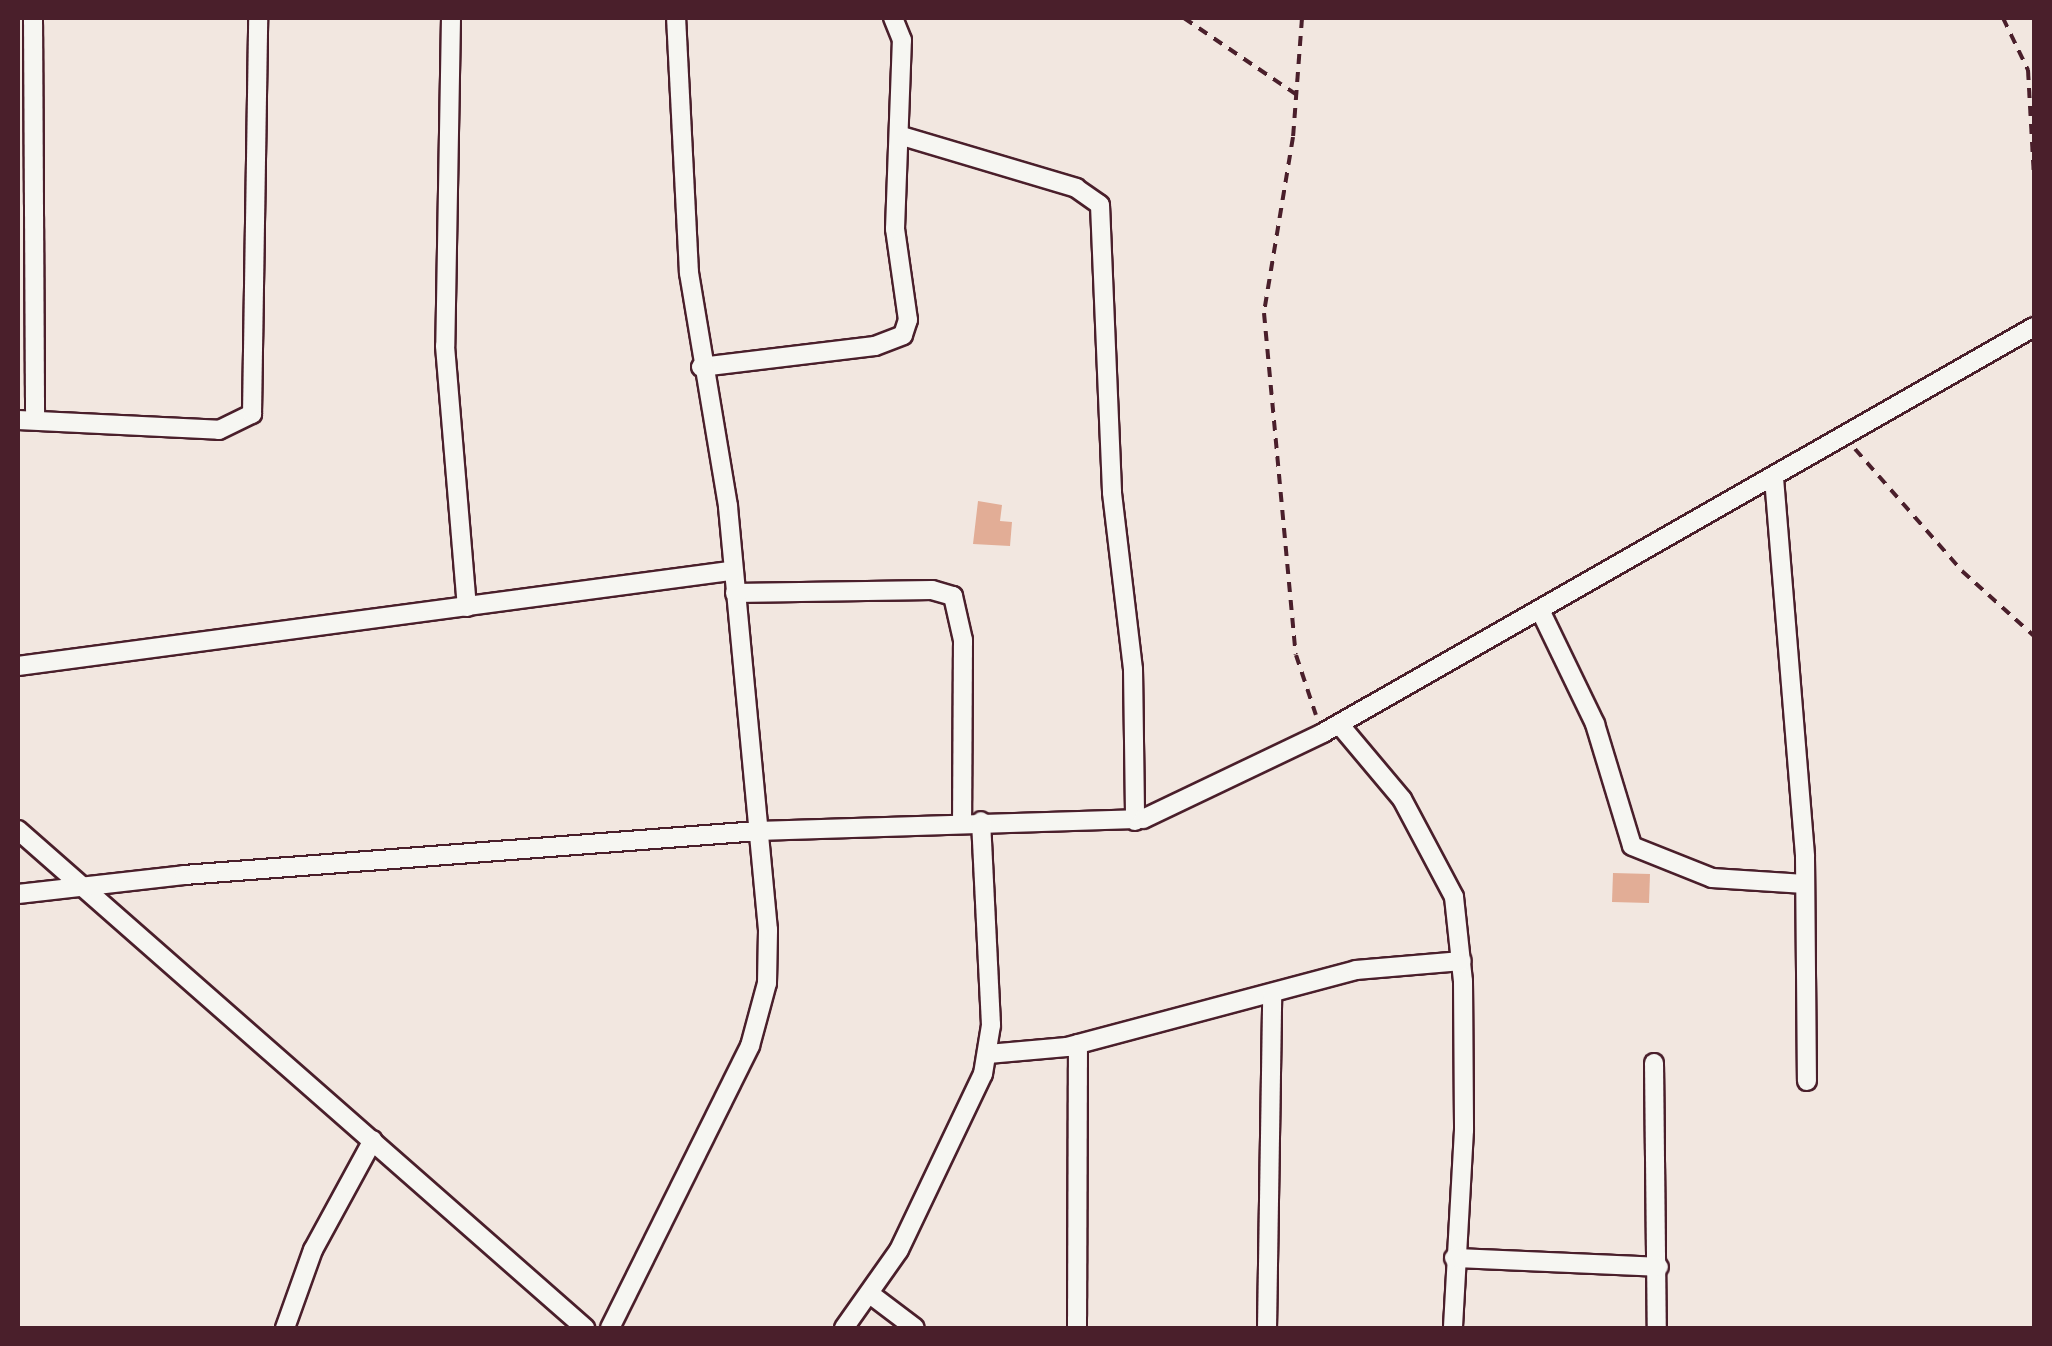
<!DOCTYPE html>
<html>
<head>
<meta charset="utf-8">
<style>
  body { margin:0 }
  #map { position:relative; width:2052px; height:1346px; overflow:hidden; background:#f2e7e0; font-family:"Shantell Sans",sans-serif }
  div>[style] { position:absolute }
  .building>* { inset:0; background:#e2ad96 }
  .path>* { height:4px; margin-top:-2px; transform-origin:0; background:repeating-linear-gradient(90deg,#4a1f2b 0 10px,transparent 0 18px) }
  .roads { filter:drop-shadow(2px 0 #4a1f2b) drop-shadow(-2px 0 #4a1f2b) drop-shadow(0 2px #4a1f2b) drop-shadow(0 -2px #4a1f2b) }
  .minor>* { height:18px; margin:-9px; padding:0 9px; transform-origin:9px; border-radius:9px; background:#f6f6f2 }
  span { translate:-50% -50%; white-space:nowrap; text-align:center; line-height:1.15; -webkit-text-stroke:9px #f6f6f2; paint-order:stroke }
  .frame { position:absolute; inset:0; border:20px solid #4a1f2b; pointer-events:none }
</style>
</head>
<body>
<div id="map">
  <div class="building">
    <i style="clip-path:polygon(978px 501px,1002px 505px,1000px 521px,1012px 522px,1010px 546px,973px 544px)"></i>
    <i style="clip-path:polygon(1613px 873px,1650px 874px,1649px 903px,1612px 902px)"></i>
  </div>
  <div class="path">
    <i style="left:1184px;top:18px;width:137px;rotate:34.3deg"></i>
    <i style="left:1302px;top:18px;width:119px;rotate:94.3deg"></i>
    <i style="left:1293px;top:137px;width:178px;rotate:99.4deg"></i>
    <i style="left:1264px;top:313px;width:343px;rotate:84.7deg"></i>
    <i style="left:1296px;top:655px;width:63px;rotate:71.6deg"></i>
    <i style="left:2003px;top:18px;width:58px;rotate:64.3deg"></i>
    <i style="left:2028px;top:70px;width:109px;rotate:86.8deg"></i>
    <i style="left:1855px;top:449px;width:162px;rotate:48.7deg"></i>
    <i style="left:1962px;top:571px;width:97px;rotate:42.1deg"></i>
  </div>
  <div class="roads">
    <div class="minor">
      <i style="left:33px;top:18px;width:402px;rotate:89.7deg"></i>
      <i style="left:451px;top:18px;width:328px;rotate:91deg"></i>
      <i style="left:445px;top:346px;width:262px;rotate:85.2deg"></i>
      <i style="left:902px;top:136px;width:182px;rotate:16.6deg"></i>
      <i style="left:1076px;top:188px;width:29px;rotate:35deg"></i>
      <i style="left:1100px;top:205px;width:288px;rotate:87.6deg"></i>
      <i style="left:1112px;top:493px;width:177px;rotate:83.2deg"></i>
      <i style="left:1133px;top:669px;width:152px;rotate:89.2deg"></i>
      <i style="left:701px;top:367px;width:175px;rotate:-6.9deg"></i>
      <i style="left:875px;top:346px;width:30px;rotate:-21deg"></i>
      <i style="left:903px;top:335px;width:16px;rotate:-72deg"></i>
      <i style="left:908px;top:320px;width:92px;rotate:-98.1deg"></i>
      <i style="left:895px;top:229px;width:189px;rotate:-87.9deg"></i>
      <i style="left:902px;top:40px;width:24px;rotate:-112deg"></i>
      <i style="left:18px;top:420px;width:201px;rotate:2.8deg"></i>
      <i style="left:219px;top:430px;width:37px;rotate:-26deg"></i>
      <i style="left:252px;top:414px;width:396px;rotate:-89.1deg"></i>
      <i style="left:1774px;top:478px;width:380px;rotate:85.3deg"></i>
      <i style="left:1805px;top:857px;width:224px;rotate:89.5deg"></i>
      <i style="left:735px;top:593px;width:197px;rotate:-0.9deg"></i>
      <i style="left:932px;top:590px;width:22px;rotate:16deg"></i>
      <i style="left:953px;top:596px;width:45px;rotate:77.2deg"></i>
      <i style="left:963px;top:640px;width:181px;rotate:90.3deg"></i>
      <i style="left:1540px;top:610px;width:127px;rotate:64.2deg"></i>
      <i style="left:1595px;top:724px;width:127px;rotate:73.1deg"></i>
      <i style="left:1632px;top:846px;width:86px;rotate:21.8deg"></i>
      <i style="left:1712px;top:878px;width:93px;rotate:3.7deg"></i>
      <i style="left:18px;top:666px;width:718px;rotate:-7.6deg"></i>
      <i style="left:1339px;top:724px;width:98px;rotate:50deg"></i>
      <i style="left:1402px;top:799px;width:111px;rotate:62deg"></i>
      <i style="left:1454px;top:897px;width:84px;rotate:83.9deg"></i>
      <i style="left:1463px;top:981px;width:149px;rotate:89.6deg"></i>
      <i style="left:1464px;top:1130px;width:198px;rotate:93.2deg"></i>
      <i style="left:18px;top:830px;width:755px;rotate:41.29deg"></i>
      <i style="left:18px;top:894px;width:167px;rotate:-6.5deg"></i>
      <i style="left:184px;top:875px;width:576px;rotate:-4.38deg"></i>
      <i style="left:758px;top:831px;width:385px;rotate:-1.8deg"></i>
      <i style="left:1143px;top:819px;width:199px;rotate:-25.5deg"></i>
      <i style="left:1323px;top:733px;width:819px;rotate:-29.73deg"></i>
      <i style="left:988px;top:1054px;width:79px;rotate:-5.1deg"></i>
      <i style="left:1067px;top:1047px;width:299px;rotate:-14.9deg"></i>
      <i style="left:1356px;top:970px;width:106px;rotate:-4.9deg"></i>
      <i style="left:1654px;top:1063px;width:265px;rotate:89.4deg"></i>
      <i style="left:1454px;top:1258px;width:205px;rotate:2.5deg"></i>
      <i style="left:870px;top:1294px;width:56px;rotate:37.1deg"></i>
      <i style="left:285px;top:1328px;width:83px;rotate:-70.3deg"></i>
      <i style="left:313px;top:1250px;width:125px;rotate:-61.4deg"></i>
      <i style="left:610px;top:1328px;width:315px;rotate:-63.6deg"></i>
      <i style="left:750px;top:1046px;width:65px;rotate:-74.9deg"></i>
      <i style="left:767px;top:983px;width:53px;rotate:-88.9deg"></i>
      <i style="left:768px;top:930px;width:426px;rotate:-95.4deg"></i>
      <i style="left:728px;top:506px;width:236px;rotate:-99.5deg"></i>
      <i style="left:689px;top:273px;width:255px;rotate:-92.9deg"></i>
      <i style="left:844px;top:1328px;width:95px;rotate:-54.8deg"></i>
      <i style="left:899px;top:1250px;width:195px;rotate:-64.5deg"></i>
      <i style="left:983px;top:1074px;width:50px;rotate:-80.7deg"></i>
      <i style="left:991px;top:1025px;width:204px;rotate:-92.8deg"></i>
      <i style="left:1077px;top:1328px;width:284px;rotate:-89.8deg"></i>
      <i style="left:1267px;top:1328px;width:333px;rotate:-89.1deg"></i>
    </div>
  </div>
  <div class="frame"></div>
</div>
</body>
</html>
